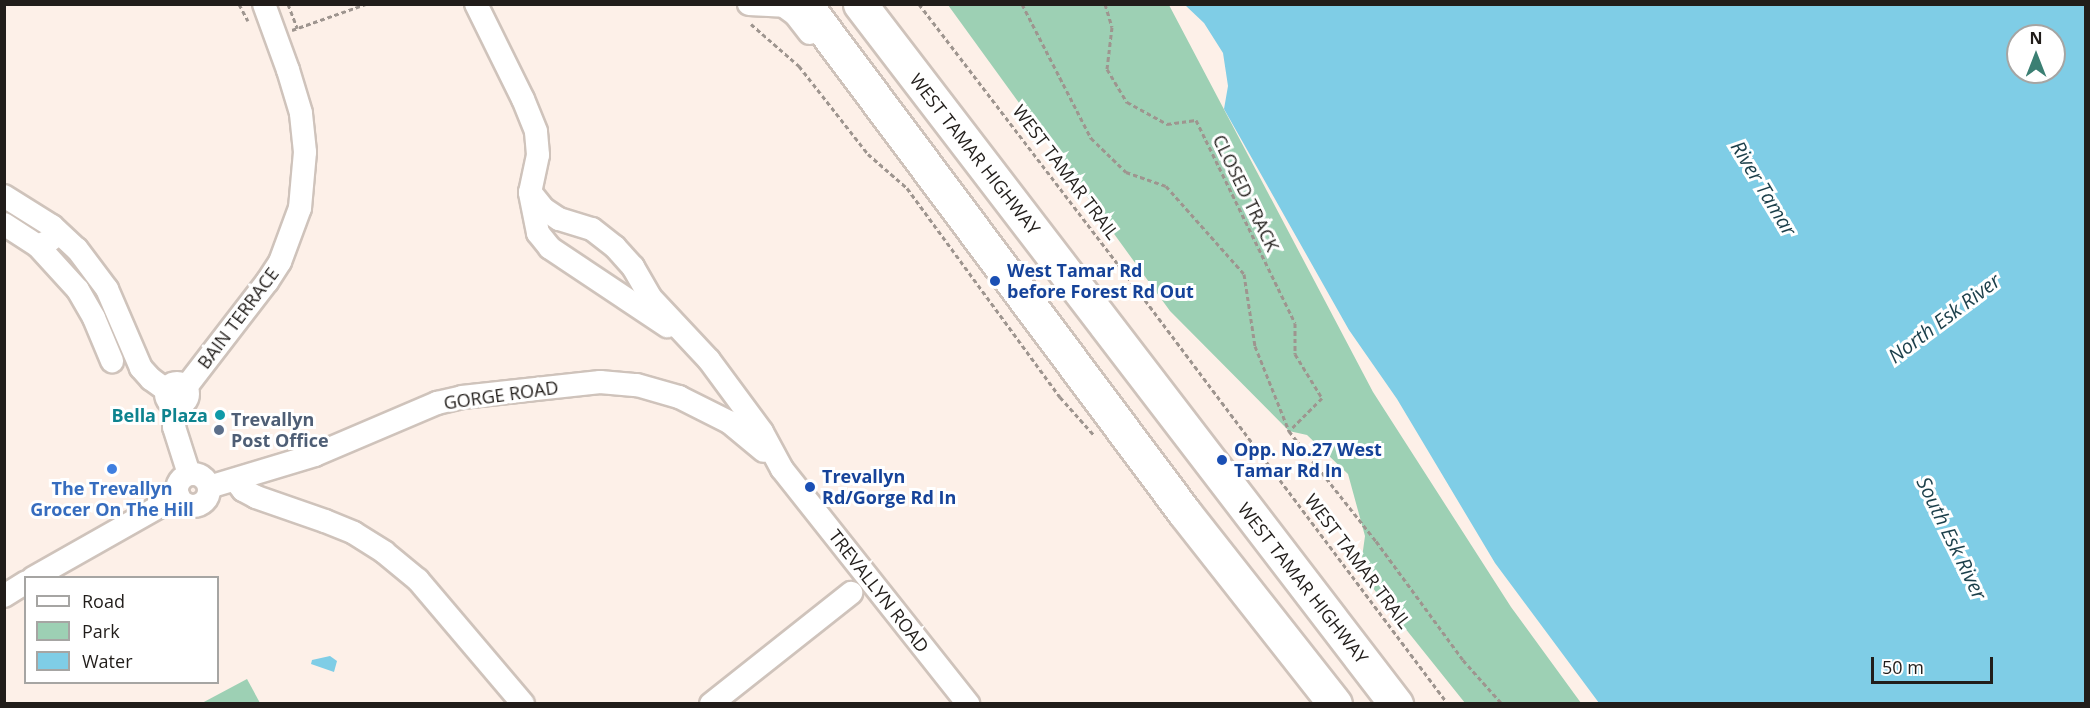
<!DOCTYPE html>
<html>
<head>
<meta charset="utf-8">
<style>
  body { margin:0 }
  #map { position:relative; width:2090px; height:708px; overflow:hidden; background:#fdf0e8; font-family:"Open Sans",sans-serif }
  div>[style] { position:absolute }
  .green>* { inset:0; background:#9dd0b4 }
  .water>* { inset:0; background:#7fcde6 }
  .path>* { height:3px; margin-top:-1.5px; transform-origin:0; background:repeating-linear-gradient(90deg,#9e958f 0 4.5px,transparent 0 7.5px) }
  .roads { filter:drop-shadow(2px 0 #cfc3bb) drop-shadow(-2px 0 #cfc3bb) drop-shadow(0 2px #cfc3bb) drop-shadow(0 -2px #cfc3bb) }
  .minor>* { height:22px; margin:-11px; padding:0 11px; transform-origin:11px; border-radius:11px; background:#fff }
  .minor>.ring { margin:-11px; padding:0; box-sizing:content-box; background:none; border:22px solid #fff; border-radius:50% }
  .highway>* { height:33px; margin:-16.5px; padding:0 16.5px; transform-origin:16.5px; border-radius:16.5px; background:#fff }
  .dots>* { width:16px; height:16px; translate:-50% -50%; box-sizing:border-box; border:3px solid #fff; border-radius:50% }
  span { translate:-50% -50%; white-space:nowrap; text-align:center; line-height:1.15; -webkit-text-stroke:6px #fff; paint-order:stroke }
  .street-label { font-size:18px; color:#211d1a }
  .transit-label { font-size:18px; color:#164399; font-weight:700 }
  .left { translate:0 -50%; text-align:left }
  .culture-label { font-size:18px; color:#0d838f; font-weight:700 }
  .right { translate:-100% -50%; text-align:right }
  .service-label { font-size:18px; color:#4e5e75; font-weight:700 }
  .shop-label { font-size:18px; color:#366cbe; font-weight:700 }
  .water-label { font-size:20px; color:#1b3f4a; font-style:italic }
  .frame { position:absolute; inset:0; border:6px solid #211d1a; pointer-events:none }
  .legend { position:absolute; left:24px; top:576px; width:195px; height:108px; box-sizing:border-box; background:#fff; border:2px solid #a6a5a3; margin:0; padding:8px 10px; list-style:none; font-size:18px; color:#211d1a }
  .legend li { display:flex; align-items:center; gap:12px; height:30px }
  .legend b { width:30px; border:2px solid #a6a5a3 }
  .north { position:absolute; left:2006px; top:24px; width:60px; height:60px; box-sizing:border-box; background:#fff; border:2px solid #a6a5a3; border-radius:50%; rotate:0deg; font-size:16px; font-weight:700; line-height:24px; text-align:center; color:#211d1a }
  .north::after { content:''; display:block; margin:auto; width:21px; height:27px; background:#3b7f73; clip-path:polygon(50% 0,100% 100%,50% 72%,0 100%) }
  .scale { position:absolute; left:1871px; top:657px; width:122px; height:27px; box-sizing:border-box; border:3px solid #211d1a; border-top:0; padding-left:8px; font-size:18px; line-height:21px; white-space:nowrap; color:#211d1a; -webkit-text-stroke:4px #fff; paint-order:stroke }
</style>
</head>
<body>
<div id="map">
  <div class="green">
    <i style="clip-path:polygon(948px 5px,1169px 5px,1373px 392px,1511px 607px,1581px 703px,1465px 703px,1360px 572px,1365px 536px,1348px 474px,1307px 435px,1289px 431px,1170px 311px)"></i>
    <i style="clip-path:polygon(247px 679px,260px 703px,202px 703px)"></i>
  </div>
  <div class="water">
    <i style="clip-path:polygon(evenodd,1185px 5px,2085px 5px,2085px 703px,1599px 703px,1495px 563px,1397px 399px,1349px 330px,1224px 109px,1228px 86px,1223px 53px,1204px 23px,1185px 5px,2018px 36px,2054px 36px,2054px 72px,2018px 72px,2018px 36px)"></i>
    <i style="clip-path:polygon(330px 656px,337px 661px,334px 672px,311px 664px,312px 660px)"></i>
  </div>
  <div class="path">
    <i style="left:239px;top:4px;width:19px;rotate:62deg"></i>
    <i style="left:288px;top:4px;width:26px;rotate:69deg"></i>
    <i style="left:919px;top:4px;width:327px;rotate:52.6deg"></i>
    <i style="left:1118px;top:264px;width:550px;rotate:53.13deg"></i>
    <i style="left:1022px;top:4px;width:151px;rotate:62.8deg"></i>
    <i style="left:1091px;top:138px;width:49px;rotate:44.2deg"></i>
    <i style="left:1126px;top:172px;width:42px;rotate:19.3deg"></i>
    <i style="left:1166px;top:186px;width:118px;rotate:48.4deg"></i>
    <i style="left:1244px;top:274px;width:73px;rotate:81.3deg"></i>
    <i style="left:1255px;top:346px;width:92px;rotate:68.2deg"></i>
    <i style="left:1289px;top:431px;width:140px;rotate:51.7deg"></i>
    <i style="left:1376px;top:541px;width:147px;rotate:53.8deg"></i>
    <i style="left:1463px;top:660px;width:59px;rotate:48.4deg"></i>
    <i style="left:1105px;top:4px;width:24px;rotate:73deg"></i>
    <i style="left:1112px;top:27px;width:42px;rotate:96.8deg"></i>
    <i style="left:1107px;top:69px;width:39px;rotate:59deg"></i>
    <i style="left:1127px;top:102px;width:46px;rotate:28.8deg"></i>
    <i style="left:1167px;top:124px;width:29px;rotate:-8deg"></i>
    <i style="left:1196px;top:120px;width:226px;rotate:64deg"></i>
    <i style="left:1295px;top:323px;width:31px;rotate:90deg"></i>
    <i style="left:1295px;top:354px;width:52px;rotate:58.5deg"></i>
    <i style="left:1322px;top:398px;width:47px;rotate:135deg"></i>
    <i style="left:751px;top:24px;width:64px;rotate:41.2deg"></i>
    <i style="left:799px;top:66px;width:112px;rotate:51.9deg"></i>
    <i style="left:868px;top:154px;width:52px;rotate:41.1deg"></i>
    <i style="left:907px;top:188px;width:259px;rotate:53.8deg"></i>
    <i style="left:1060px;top:397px;width:50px;rotate:48.3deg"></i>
    <i style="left:292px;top:30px;width:78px;rotate:-19.4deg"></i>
  </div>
  <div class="roads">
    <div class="minor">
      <i style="left:476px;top:4px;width:106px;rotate:63.7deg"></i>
      <i style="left:523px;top:99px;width:35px;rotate:68deg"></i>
      <i style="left:536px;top:132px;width:23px;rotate:85deg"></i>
      <i style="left:538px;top:155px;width:38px;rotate:102deg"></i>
      <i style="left:530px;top:192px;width:22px;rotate:51deg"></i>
      <i style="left:544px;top:209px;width:18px;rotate:34deg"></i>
      <i style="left:559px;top:219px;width:34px;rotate:17deg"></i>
      <i style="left:592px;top:229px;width:29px;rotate:38deg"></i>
      <i style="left:615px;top:247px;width:27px;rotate:48deg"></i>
      <i style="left:633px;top:267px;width:34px;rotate:60deg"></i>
      <i style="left:650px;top:297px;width:86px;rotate:46.9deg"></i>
      <i style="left:709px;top:360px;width:89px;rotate:53.6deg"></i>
      <i style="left:762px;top:432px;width:42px;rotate:61.6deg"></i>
      <i style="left:782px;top:469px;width:300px;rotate:51.6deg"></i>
      <i style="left:749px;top:4px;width:35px;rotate:3deg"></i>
      <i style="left:784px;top:6px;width:14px;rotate:36deg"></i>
      <i style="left:795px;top:14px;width:24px;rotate:52deg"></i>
      <i style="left:530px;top:193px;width:41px;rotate:78.7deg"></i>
      <i style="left:538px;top:233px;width:19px;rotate:51deg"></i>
      <i style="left:550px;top:248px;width:141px;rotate:33.7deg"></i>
      <i style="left:4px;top:196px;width:57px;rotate:32deg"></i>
      <i style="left:52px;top:226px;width:34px;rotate:43deg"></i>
      <i style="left:77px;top:249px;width:50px;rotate:53.1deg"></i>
      <i style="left:107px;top:289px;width:86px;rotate:66.7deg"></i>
      <i style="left:141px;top:368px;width:15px;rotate:48deg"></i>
      <i style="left:151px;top:379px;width:19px;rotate:36deg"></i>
      <i style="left:4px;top:224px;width:40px;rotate:32.9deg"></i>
      <i style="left:38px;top:246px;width:14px;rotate:-25deg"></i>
      <i style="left:38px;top:246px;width:59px;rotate:47.7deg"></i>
      <i style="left:78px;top:290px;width:32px;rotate:60deg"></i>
      <i style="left:94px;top:318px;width:47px;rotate:67.3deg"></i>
      <i class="ring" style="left:166px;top:383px;width:0;height:0"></i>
      <i style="left:186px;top:387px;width:133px;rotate:-52.4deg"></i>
      <i style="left:267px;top:282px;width:24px;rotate:-57deg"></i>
      <i style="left:280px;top:262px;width:58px;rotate:-69.7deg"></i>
      <i style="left:300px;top:208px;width:56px;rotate:-84.9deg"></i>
      <i style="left:305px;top:152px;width:39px;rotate:-96deg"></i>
      <i style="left:301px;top:113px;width:45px;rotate:-106.8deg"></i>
      <i style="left:288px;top:70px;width:70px;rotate:-110deg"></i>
      <i style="left:176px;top:405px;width:22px;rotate:95deg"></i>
      <i style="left:174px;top:427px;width:49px;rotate:72.3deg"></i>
      <i class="ring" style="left:177px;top:474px;width:10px;height:10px"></i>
      <i style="left:235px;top:480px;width:13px;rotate:51deg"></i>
      <i style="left:243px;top:490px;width:15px;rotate:28deg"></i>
      <i style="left:256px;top:497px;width:73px;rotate:19.2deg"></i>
      <i style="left:325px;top:521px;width:31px;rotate:22deg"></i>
      <i style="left:354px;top:533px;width:36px;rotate:32deg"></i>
      <i style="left:384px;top:552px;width:44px;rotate:39.5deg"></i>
      <i style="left:418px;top:580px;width:162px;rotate:49.7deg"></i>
      <i style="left:209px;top:487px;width:111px;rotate:-16.8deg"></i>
      <i style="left:315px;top:455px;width:133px;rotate:-23.1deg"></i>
      <i style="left:437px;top:403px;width:26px;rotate:-13deg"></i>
      <i style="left:462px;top:397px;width:139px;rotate:-6.2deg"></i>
      <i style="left:600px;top:382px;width:37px;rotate:5deg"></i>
      <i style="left:637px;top:385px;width:44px;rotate:15.9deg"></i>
      <i style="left:679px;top:397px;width:56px;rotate:26.6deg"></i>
      <i style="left:729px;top:422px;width:45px;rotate:39.6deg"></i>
      <i style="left:33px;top:578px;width:167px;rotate:-29.5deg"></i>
      <i style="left:4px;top:596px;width:26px;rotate:-32deg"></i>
      <i style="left:711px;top:704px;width:179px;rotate:-38.4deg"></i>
    </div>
    <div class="highway">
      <i style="left:805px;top:4px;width:634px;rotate:53.27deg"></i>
      <i style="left:1184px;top:512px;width:244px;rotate:51.8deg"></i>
      <i style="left:860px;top:4px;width:882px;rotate:52.56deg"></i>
    </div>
  </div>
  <div class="dots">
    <i style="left:995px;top:281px;background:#1a4fb4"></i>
    <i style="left:220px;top:415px;background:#0f9aa8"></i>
    <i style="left:219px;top:430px;background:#5c6f8a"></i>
    <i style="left:1222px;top:460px;background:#1a4fb4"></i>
    <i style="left:112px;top:469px;background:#3f7fe0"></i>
    <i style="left:810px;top:487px;background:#1a4fb4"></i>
  </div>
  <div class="street-label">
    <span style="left:975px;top:154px;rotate:52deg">WEST TAMAR HIGHWAY</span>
    <span style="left:1066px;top:172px;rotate:53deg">WEST TAMAR TRAIL</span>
    <span style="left:1246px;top:193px;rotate:64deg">CLOSED TRACK</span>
    <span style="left:238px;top:318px;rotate:-53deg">BAIN TERRACE</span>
    <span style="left:501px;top:395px;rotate:-8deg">GORGE ROAD</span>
    <span style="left:1358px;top:561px;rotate:53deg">WEST TAMAR TRAIL</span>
    <span style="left:1303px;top:583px;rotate:52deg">WEST TAMAR HIGHWAY</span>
    <span style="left:879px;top:591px;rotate:52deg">TREVALLYN ROAD</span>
  </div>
  <div class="transit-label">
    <span class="left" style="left:1007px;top:281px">West Tamar Rd<br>before Forest Rd Out</span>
    <span class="left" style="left:1234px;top:460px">Opp. No.27 West<br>Tamar Rd In</span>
    <span class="left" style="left:822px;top:487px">Trevallyn<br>Rd/Gorge Rd In</span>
  </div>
  <div class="culture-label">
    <span class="right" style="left:208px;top:415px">Bella Plaza</span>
  </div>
  <div class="service-label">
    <span class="left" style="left:231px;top:430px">Trevallyn<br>Post Office</span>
  </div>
  <div class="shop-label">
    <span style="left:112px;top:499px">The Trevallyn<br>Grocer On The Hill</span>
  </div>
  <div class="water-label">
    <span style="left:1764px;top:188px;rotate:59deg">River Tamar</span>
    <span style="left:1944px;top:318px;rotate:-37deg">North Esk River</span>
    <span style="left:1952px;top:538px;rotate:64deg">South Esk River</span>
  </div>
  <div class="frame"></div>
  <ul class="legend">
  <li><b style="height:8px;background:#fff"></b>Road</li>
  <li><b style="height:16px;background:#9dd0b4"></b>Park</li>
  <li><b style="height:16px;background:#7fcde6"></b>Water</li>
  </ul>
  <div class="north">N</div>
  <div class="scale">50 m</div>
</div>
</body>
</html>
